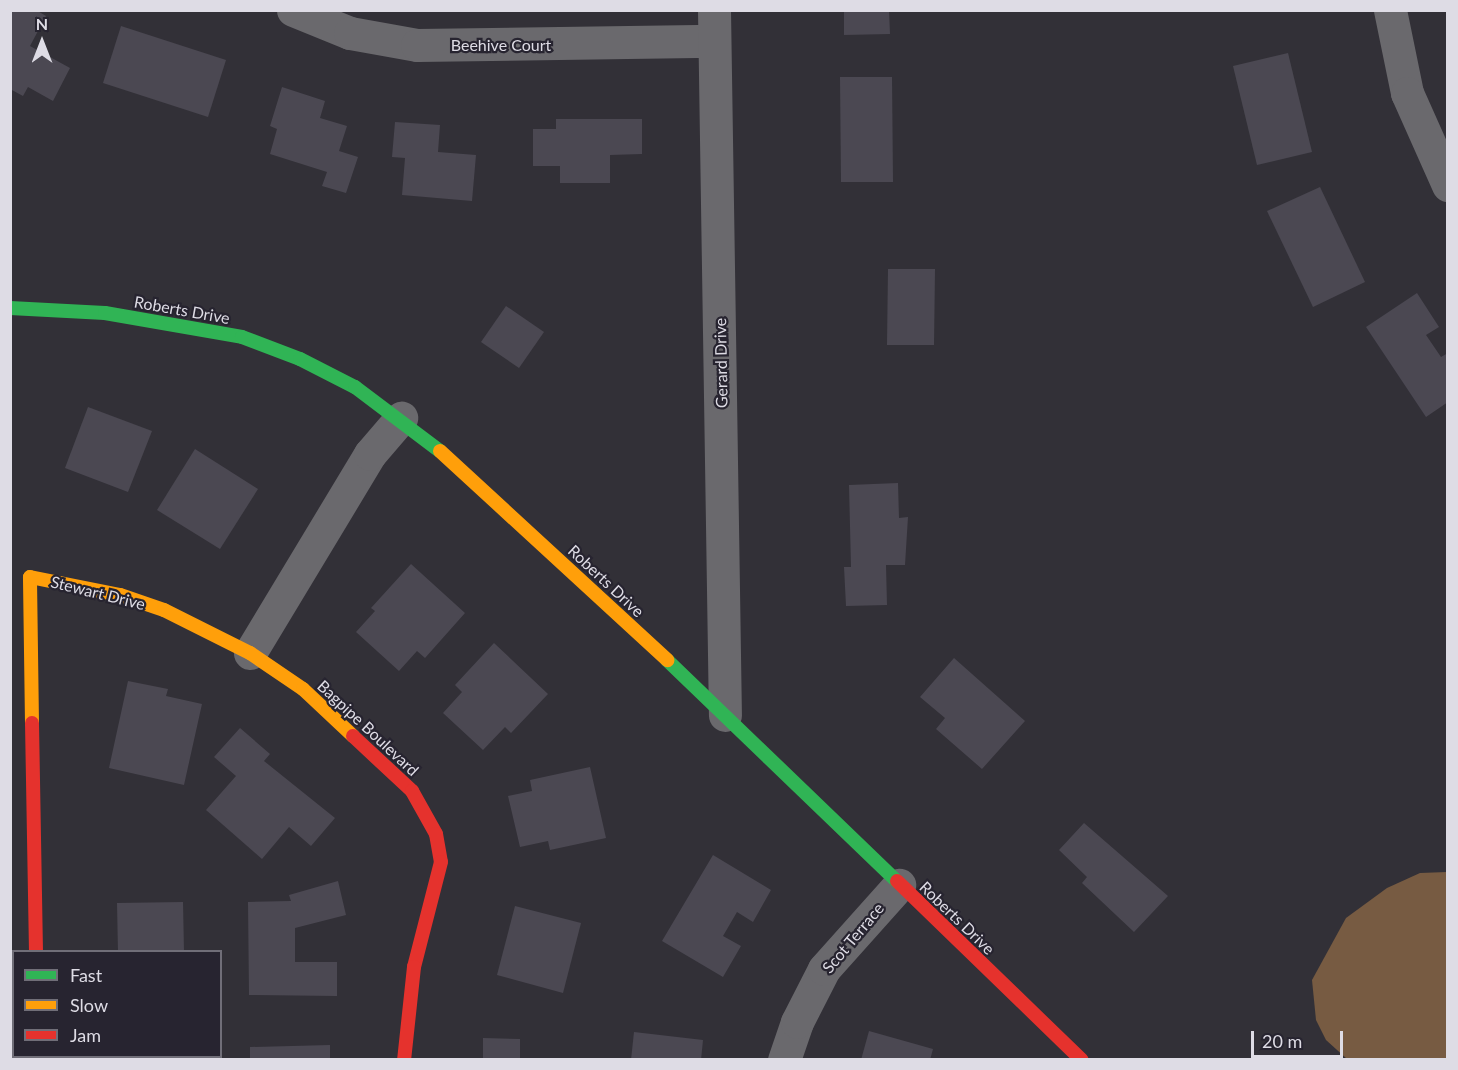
<!DOCTYPE html>
<html>
<head>
<meta charset="utf-8">
<style>
  body { margin:0 }
  #map { position:relative; width:1458px; height:1070px; overflow:hidden; background:#323037; font-family:Lato,sans-serif }
  div>[style] { position:absolute }
  .water>* { inset:0; background:#775b42 }
  .building>* { inset:0; background:#4b4852 }
  .street>* { height:33px; margin:-16.5px; padding:0 16.5px; transform-origin:16.5px; border-radius:16.5px; background:#6a696d }
  .fast>* { height:14px; margin:-7px; padding:0 7px; transform-origin:7px; border-radius:7px; background:#30b455 }
  .slow>* { height:14px; margin:-7px; padding:0 7px; transform-origin:7px; border-radius:7px; background:#ff9f0a }
  .jam>* { height:14px; margin:-7px; padding:0 7px; transform-origin:7px; border-radius:7px; background:#e5322d }
  span { translate:-50% -50%; white-space:nowrap; text-align:center; line-height:1.15; -webkit-text-stroke:4.5px #272430; paint-order:stroke }
  .street-label { font-size:16px; color:#dedce5 }
  .frame { position:absolute; inset:0; border:12px solid #dedce5; pointer-events:none }
  .legend { position:absolute; left:12px; top:950px; width:210px; height:108px; box-sizing:border-box; background:#272430; border:2px solid #706e78; margin:0; padding:8px 10px; list-style:none; font-size:18px; color:#dedce5 }
  .legend li { display:flex; align-items:center; gap:12px; height:30px }
  .legend b { width:30px; border:2px solid #706e78 }
  .north { position:absolute; left:12px; top:12px; width:60px; height:60px; -webkit-text-stroke:4px #272430; paint-order:stroke; rotate:0deg; font-size:16px; font-weight:700; line-height:24px; text-align:center; color:#dedce5 }
  .north::after { content:''; display:block; margin:auto; width:21px; height:27px; background:#dedce5; clip-path:polygon(50% 0,100% 100%,50% 72%,0 100%) }
  .scale { position:absolute; left:1251px; top:1031px; width:92px; height:27px; box-sizing:border-box; border:3px solid #dedce5; border-top:0; padding-left:8px; font-size:18px; line-height:21px; white-space:nowrap; color:#dedce5; -webkit-text-stroke:4px #272430; paint-order:stroke }
</style>
</head>
<body>
<div id="map">
  <div class="water">
    <i style="clip-path:polygon(1447px 872px,1447px 1059px,1347px 1059px,1326px 1040px,1316px 1020px,1312px 980px,1346px 918px,1387px 888px,1420px 873px)"></i>
  </div>
  <div class="building">
    <i style="clip-path:polygon(10px 10px,36px 10px,46px 16px,30px 46px,70px 68px,53px 101px,28px 87px,23px 96px,10px 89px)"></i>
    <i style="clip-path:polygon(844px 10px,889px 10px,890px 34px,844px 35px)"></i>
    <i style="clip-path:polygon(121px 26px,226px 60px,208px 117px,103px 83px)"></i>
    <i style="clip-path:polygon(1288px 53px,1312px 152px,1257px 165px,1233px 66px)"></i>
    <i style="clip-path:polygon(840px 77px,892px 77px,893px 182px,841px 182px)"></i>
    <i style="clip-path:polygon(282px 87px,325px 101px,320px 118px,347px 126px,339px 151px,358px 157px,346px 193px,322px 186px,327px 172px,270px 154px,277px 129px,270px 126px)"></i>
    <i style="clip-path:polygon(556px 119px,642px 119px,642px 154px,610px 155px,610px 183px,560px 183px,560px 166px,533px 166px,533px 129px,556px 129px)"></i>
    <i style="clip-path:polygon(395px 122px,440px 125px,438px 152px,476px 155px,472px 201px,402px 195px,405px 158px,392px 157px)"></i>
    <i style="clip-path:polygon(1320px 187px,1365px 282px,1313px 307px,1267px 211px)"></i>
    <i style="clip-path:polygon(888px 269px,935px 269px,934px 345px,887px 345px)"></i>
    <i style="clip-path:polygon(1417px 293px,1439px 327px,1426px 335px,1441px 357px,1448px 353px,1448px 402px,1426px 417px,1366px 327px)"></i>
    <i style="clip-path:polygon(506px 306px,544px 332px,519px 368px,481px 342px)"></i>
    <i style="clip-path:polygon(88px 407px,152px 431px,128px 492px,65px 468px)"></i>
    <i style="clip-path:polygon(195px 449px,258px 489px,220px 549px,157px 510px)"></i>
    <i style="clip-path:polygon(898px 483px,899px 518px,908px 517px,905px 565px,886px 565px,887px 605px,846px 606px,844px 567px,851px 567px,849px 485px)"></i>
    <i style="clip-path:polygon(411px 564px,465px 613px,425px 658px,417px 651px,399px 671px,356px 632px,375px 611px,371px 608px)"></i>
    <i style="clip-path:polygon(494px 643px,548px 694px,511px 733px,505px 727px,483px 750px,443px 713px,462px 692px,455px 685px)"></i>
    <i style="clip-path:polygon(954px 658px,1025px 721px,982px 769px,936px 729px,945px 718px,920px 697px)"></i>
    <i style="clip-path:polygon(128px 681px,168px 689px,166px 696px,202px 704px,184px 785px,109px 768px)"></i>
    <i style="clip-path:polygon(240px 728px,270px 754px,264px 761px,335px 818px,311px 846px,289px 827px,262px 859px,206px 810px,236px 776px,214px 757px)"></i>
    <i style="clip-path:polygon(590px 767px,606px 838px,550px 850px,548px 841px,520px 847px,508px 796px,532px 791px,530px 780px)"></i>
    <i style="clip-path:polygon(1084px 823px,1168px 896px,1134px 932px,1082px 883px,1087px 877px,1059px 850px)"></i>
    <i style="clip-path:polygon(713px 855px,771px 890px,753px 922px,737px 912px,723px 936px,741px 946px,723px 977px,662px 941px)"></i>
    <i style="clip-path:polygon(338px 881px,346px 915px,295px 928px,295px 962px,337px 962px,337px 996px,249px 995px,248px 902px,291px 901px,289px 895px)"></i>
    <i style="clip-path:polygon(183px 902px,184px 952px,118px 952px,117px 903px)"></i>
    <i style="clip-path:polygon(515px 906px,581px 923px,563px 993px,497px 975px)"></i>
    <i style="clip-path:polygon(869px 1031px,933px 1049px,930px 1060px,861px 1060px)"></i>
    <i style="clip-path:polygon(634px 1032px,703px 1040px,701px 1060px,631px 1060px)"></i>
    <i style="clip-path:polygon(483px 1038px,520px 1039px,520px 1060px,483px 1060px)"></i>
    <i style="clip-path:polygon(330px 1045px,330px 1060px,250px 1060px,250px 1047px)"></i>
    <i style="clip-path:polygon(116px 1056px,153px 1056px,153px 1060px,116px 1060px)"></i>
  </div>
  <div class="street">
    <i style="left:293px;top:10px;width:61px;rotate:22deg"></i>
    <i style="left:350px;top:33px;width:68px;rotate:10.2deg"></i>
    <i style="left:417px;top:45px;width:297px;rotate:-0.8deg"></i>
    <i style="left:714px;top:10px;width:705px;rotate:89.11deg"></i>
    <i style="left:1390px;top:10px;width:85px;rotate:78.4deg"></i>
    <i style="left:1407px;top:93px;width:101px;rotate:66deg"></i>
    <i style="left:250px;top:653px;width:232px;rotate:-58.9deg"></i>
    <i style="left:370px;top:454px;width:48px;rotate:-49.3deg"></i>
    <i style="left:38px;top:1056px;width:4px;rotate:90deg"></i>
    <i style="left:784px;top:1060px;width:40px;rotate:-71.1deg"></i>
    <i style="left:797px;top:1022px;width:59px;rotate:-63deg"></i>
    <i style="left:824px;top:969px;width:113px;rotate:-48.2deg"></i>
  </div>
  <div class="fast">
    <i style="left:10px;top:308px;width:95px;rotate:3deg"></i>
    <i style="left:105px;top:313px;width:139px;rotate:9.9deg"></i>
    <i style="left:242px;top:337px;width:62px;rotate:20.8deg"></i>
    <i style="left:300px;top:359px;width:62px;rotate:27deg"></i>
    <i style="left:355px;top:387px;width:106px;rotate:37deg"></i>
    <i style="left:667px;top:660px;width:319px;rotate:43.9deg"></i>
  </div>
  <div class="slow">
    <i style="left:440px;top:451px;width:309px;rotate:42.6deg"></i>
    <i style="left:32px;top:723px;width:146px;rotate:-90.8deg"></i>
    <i style="left:30px;top:577px;width:92px;rotate:11.3deg"></i>
    <i style="left:120px;top:595px;width:46px;rotate:18.8deg"></i>
    <i style="left:164px;top:610px;width:96px;rotate:26.6deg"></i>
    <i style="left:250px;top:653px;width:64px;rotate:34.2deg"></i>
    <i style="left:303px;top:689px;width:69px;rotate:43.2deg"></i>
  </div>
  <div class="jam">
    <i style="left:32px;top:723px;width:229px;rotate:89deg"></i>
    <i style="left:353px;top:736px;width:81px;rotate:43deg"></i>
    <i style="left:412px;top:791px;width:49px;rotate:60.8deg"></i>
    <i style="left:436px;top:834px;width:28px;rotate:80deg"></i>
    <i style="left:441px;top:862px;width:108px;rotate:104.4deg"></i>
    <i style="left:414px;top:967px;width:94px;rotate:96.1deg"></i>
    <i style="left:897px;top:881px;width:257px;rotate:44.1deg"></i>
  </div>
  <div class="street-label">
    <span style="left:501px;top:45px">Beehive Court</span>
    <span style="left:182px;top:310px;rotate:10deg">Roberts Drive</span>
    <span style="left:721px;top:363px;rotate:-91deg">Gerard Drive</span>
    <span style="left:606px;top:581px;rotate:43deg">Roberts Drive</span>
    <span style="left:98px;top:593px;rotate:14deg">Stewart Drive</span>
    <span style="left:368px;top:728px;rotate:43deg">Bagpipe Boulevard</span>
    <span style="left:957px;top:918px;rotate:44deg">Roberts Drive</span>
    <span style="left:853px;top:938px;rotate:-50deg">Scot Terrace</span>
  </div>
  <div class="frame"></div>
  <ul class="legend">
  <li><b style="height:8px;background:#30b455"></b>Fast</li>
  <li><b style="height:8px;background:#ff9f0a"></b>Slow</li>
  <li><b style="height:8px;background:#e5322d"></b>Jam</li>
  </ul>
  <div class="north">N</div>
  <div class="scale">20 m</div>
</div>
</body>
</html>
